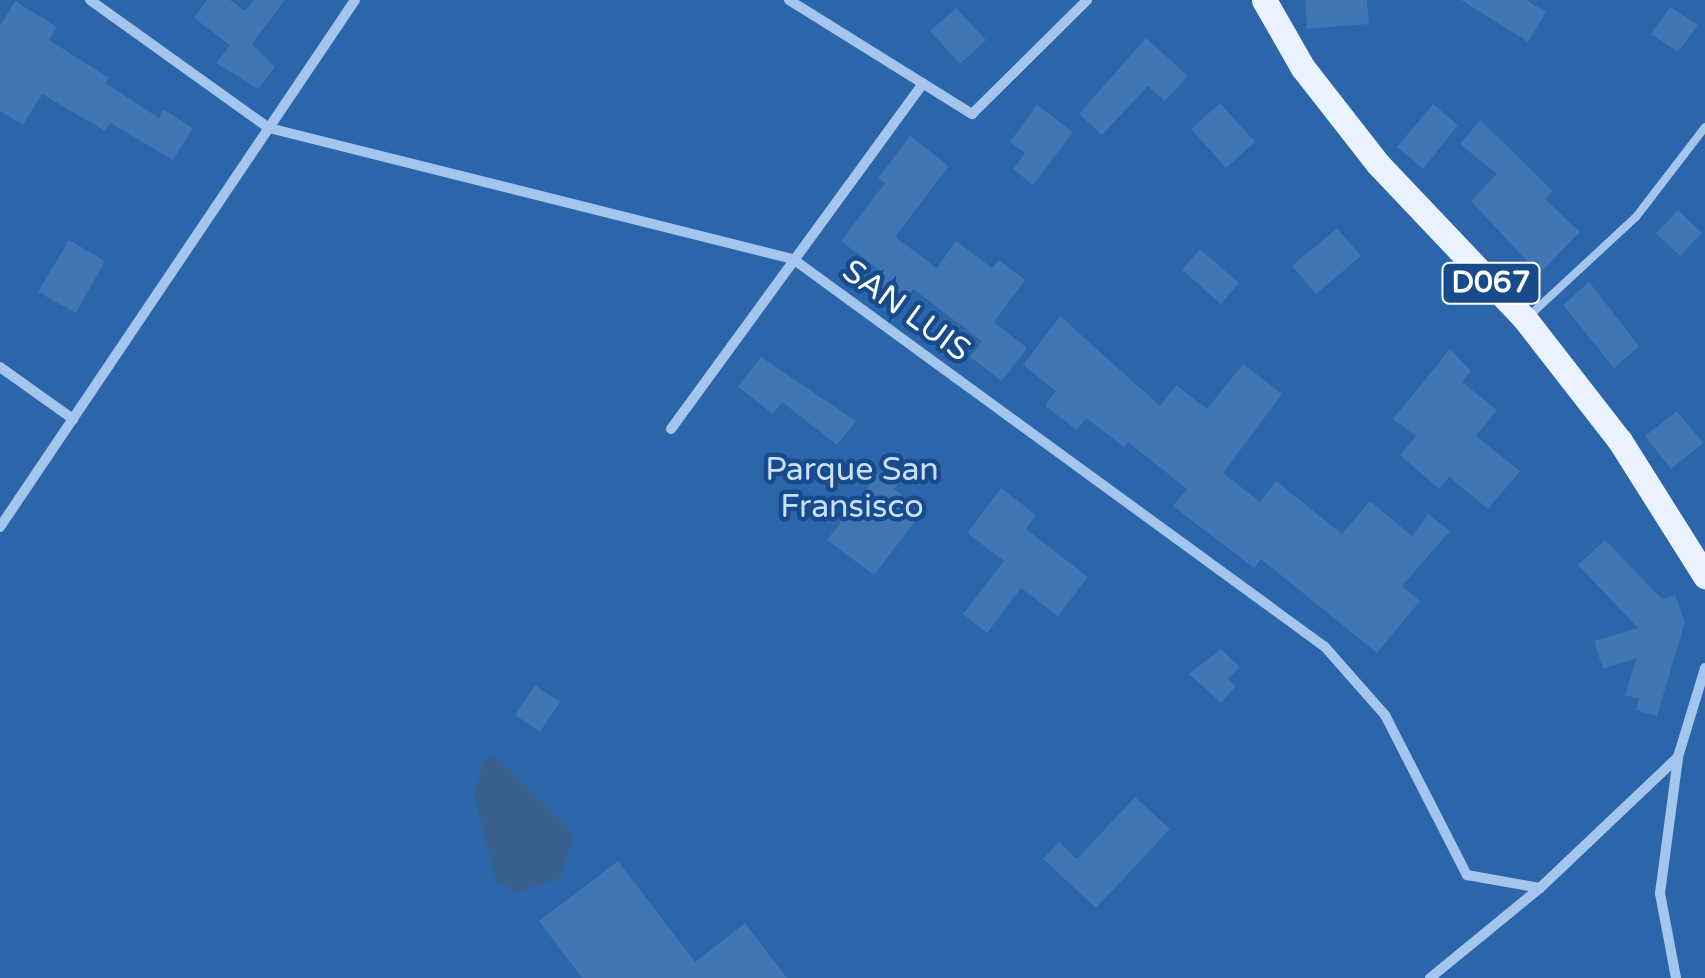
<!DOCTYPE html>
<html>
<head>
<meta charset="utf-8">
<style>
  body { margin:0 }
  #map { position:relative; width:1705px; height:978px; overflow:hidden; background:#184b8c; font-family:"Varela Round",sans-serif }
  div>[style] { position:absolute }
  .green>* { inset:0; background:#2b65aa }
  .water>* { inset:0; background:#395f8d }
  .building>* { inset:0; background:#4175b4 }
  .lane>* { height:8px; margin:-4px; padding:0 4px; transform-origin:4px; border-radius:4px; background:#a3c5ee }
  .street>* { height:10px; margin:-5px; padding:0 5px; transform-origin:5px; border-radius:5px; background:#a3c5ee }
  .primary>* { height:25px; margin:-12.5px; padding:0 12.5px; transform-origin:12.5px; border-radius:12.5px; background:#eaf2ff }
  span { translate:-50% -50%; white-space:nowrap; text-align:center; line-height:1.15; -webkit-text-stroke:9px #184b8c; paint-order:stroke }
  .shield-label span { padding:2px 8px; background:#184b8c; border:2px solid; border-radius:8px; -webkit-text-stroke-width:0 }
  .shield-label { font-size:30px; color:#fff; font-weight:700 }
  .street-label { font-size:32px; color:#fff }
  .park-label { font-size:32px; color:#c9dffa }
</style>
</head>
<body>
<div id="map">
  <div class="green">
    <i style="clip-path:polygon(0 0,1705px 0,1705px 978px,0 978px)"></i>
  </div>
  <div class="water">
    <i style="clip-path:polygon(494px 756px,574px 833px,561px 877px,515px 893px,496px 881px,474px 794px,484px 761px)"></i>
  </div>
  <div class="building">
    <i style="clip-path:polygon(207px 0,230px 0,245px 11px,254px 0,285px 0,252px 44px,275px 67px,258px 89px,216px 63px,230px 45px,194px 18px)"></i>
    <i style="clip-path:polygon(1305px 0,1367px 0,1369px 24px,1307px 29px)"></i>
    <i style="clip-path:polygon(1461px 0,1526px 0,1546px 12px,1528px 42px)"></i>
    <i style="clip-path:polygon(15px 1px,57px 27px,49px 40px,109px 78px,105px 83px,159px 118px,164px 110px,193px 128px,173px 160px,110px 123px,105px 131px,42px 94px,23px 125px,0 111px,0 26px)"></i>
    <i style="clip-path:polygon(1670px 7px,1698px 25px,1678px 52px,1651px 34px)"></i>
    <i style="clip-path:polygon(956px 8px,986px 40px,960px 64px,930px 31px)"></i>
    <i style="clip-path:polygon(1146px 38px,1188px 76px,1165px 101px,1148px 86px,1102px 135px,1079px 114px)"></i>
    <i style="clip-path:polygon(1220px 103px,1255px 142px,1226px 168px,1191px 129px)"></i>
    <i style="clip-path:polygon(1433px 104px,1458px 125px,1423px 169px,1397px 147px)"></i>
    <i style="clip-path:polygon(1037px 105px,1073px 132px,1033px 185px,1013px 169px,1025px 153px,1010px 142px)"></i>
    <i style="clip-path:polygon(1480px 120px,1553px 191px,1545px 199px,1580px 232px,1539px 274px,1471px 201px,1497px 174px,1460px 144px)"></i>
    <i style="clip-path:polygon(910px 136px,949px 166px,895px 237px,937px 268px,956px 241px,992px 268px,999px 260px,1025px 280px,994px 322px,1027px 348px,1002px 381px,970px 357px,982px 341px,913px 289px,902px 304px,875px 283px,883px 273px,841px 241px,885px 183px,878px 178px)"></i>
    <i style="clip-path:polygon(1678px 210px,1702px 233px,1680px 256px,1656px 233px)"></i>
    <i style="clip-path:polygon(1337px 228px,1361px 256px,1316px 294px,1292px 266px)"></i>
    <i style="clip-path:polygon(69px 240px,105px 261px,76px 313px,38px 292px)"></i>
    <i style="clip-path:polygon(1200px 249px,1239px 283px,1221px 304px,1182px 270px)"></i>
    <i style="clip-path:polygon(1589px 282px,1639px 346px,1614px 368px,1563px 305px)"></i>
    <i style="clip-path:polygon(1060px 316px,1160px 406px,1176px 385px,1207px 409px,1243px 364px,1282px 394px,1223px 473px,1260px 502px,1276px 481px,1342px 534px,1370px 501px,1412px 536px,1428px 514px,1450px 531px,1402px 586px,1420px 601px,1377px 653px,1261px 559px,1254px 568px,1173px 506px,1187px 489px,1128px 442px,1124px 447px,1086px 418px,1077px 430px,1045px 406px,1056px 391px,1023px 365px)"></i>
    <i style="clip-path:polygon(1450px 349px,1471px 371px,1462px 382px,1497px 410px,1476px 436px,1520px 471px,1488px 509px,1449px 477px,1439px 489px,1400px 455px,1416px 436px,1393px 419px)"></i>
    <i style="clip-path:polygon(761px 357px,856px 421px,837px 445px,782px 402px,773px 414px,738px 387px)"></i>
    <i style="clip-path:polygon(1677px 411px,1703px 443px,1671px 469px,1645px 436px)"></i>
    <i style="clip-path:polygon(896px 451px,913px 464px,894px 489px,923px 511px,874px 575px,827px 540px)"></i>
    <i style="clip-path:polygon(1001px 488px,1036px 515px,1026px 529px,1088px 577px,1058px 616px,1021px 588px,987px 633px,963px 614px,1004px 561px,967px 533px)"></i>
    <i style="clip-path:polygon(1605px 540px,1662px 599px,1675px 595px,1685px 622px,1657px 716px,1636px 710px,1639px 699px,1625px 695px,1637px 658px,1603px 669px,1594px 641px,1638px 628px,1578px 565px)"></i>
    <i style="clip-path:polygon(1221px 649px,1240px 667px,1228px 679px,1236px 686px,1221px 703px,1189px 674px)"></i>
    <i style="clip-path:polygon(535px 685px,560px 702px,540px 732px,515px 715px)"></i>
    <i style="clip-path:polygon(1135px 797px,1170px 829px,1096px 908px,1043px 859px,1059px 842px,1077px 859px)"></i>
    <i style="clip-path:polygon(618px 861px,695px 962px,745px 923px,787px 978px,582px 978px,539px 921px)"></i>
  </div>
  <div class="lane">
    <i style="left:1529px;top:316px;width:146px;rotate:-42.8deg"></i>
    <i style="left:1636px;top:217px;width:113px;rotate:-52.5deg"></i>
  </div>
  <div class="street">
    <i style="left:90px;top:0;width:220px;rotate:35.6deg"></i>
    <i style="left:269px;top:128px;width:540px;rotate:14.04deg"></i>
    <i style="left:793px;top:259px;width:658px;rotate:36.1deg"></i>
    <i style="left:1325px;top:647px;width:91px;rotate:48.6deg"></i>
    <i style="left:1385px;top:715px;width:180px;rotate:62.9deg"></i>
    <i style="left:1467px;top:875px;width:74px;rotate:10.1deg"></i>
    <i style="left:789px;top:0;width:216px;rotate:31.9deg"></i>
    <i style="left:972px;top:114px;width:162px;rotate:-44.7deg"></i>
    <i style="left:0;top:367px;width:90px;rotate:35.5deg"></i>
    <i style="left:671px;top:429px;width:428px;rotate:-53.9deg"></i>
    <i style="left:0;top:527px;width:635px;rotate:-56.03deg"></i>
    <i style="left:1430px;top:978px;width:142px;rotate:-39.3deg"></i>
    <i style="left:1540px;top:888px;width:190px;rotate:-43.5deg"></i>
    <i style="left:1678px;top:757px;width:93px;rotate:-73.1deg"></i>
    <i style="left:1676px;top:978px;width:86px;rotate:-100.7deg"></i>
    <i style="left:1660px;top:893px;width:136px;rotate:-82.4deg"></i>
  </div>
  <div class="primary">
    <i style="left:1264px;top:0;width:78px;rotate:60.2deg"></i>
    <i style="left:1303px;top:68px;width:122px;rotate:52deg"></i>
    <i style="left:1378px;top:164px;width:214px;rotate:46.5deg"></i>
    <i style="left:1525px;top:319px;width:155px;rotate:52.1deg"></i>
    <i style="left:1620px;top:441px;width:160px;rotate:57.8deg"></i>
  </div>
  <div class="shield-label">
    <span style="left:1491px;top:283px">D067</span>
  </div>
  <div class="street-label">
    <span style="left:906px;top:311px;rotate:36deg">SAN LUIS</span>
  </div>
  <div class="park-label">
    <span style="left:852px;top:489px">Parque San<br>Fransisco</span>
  </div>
</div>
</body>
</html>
